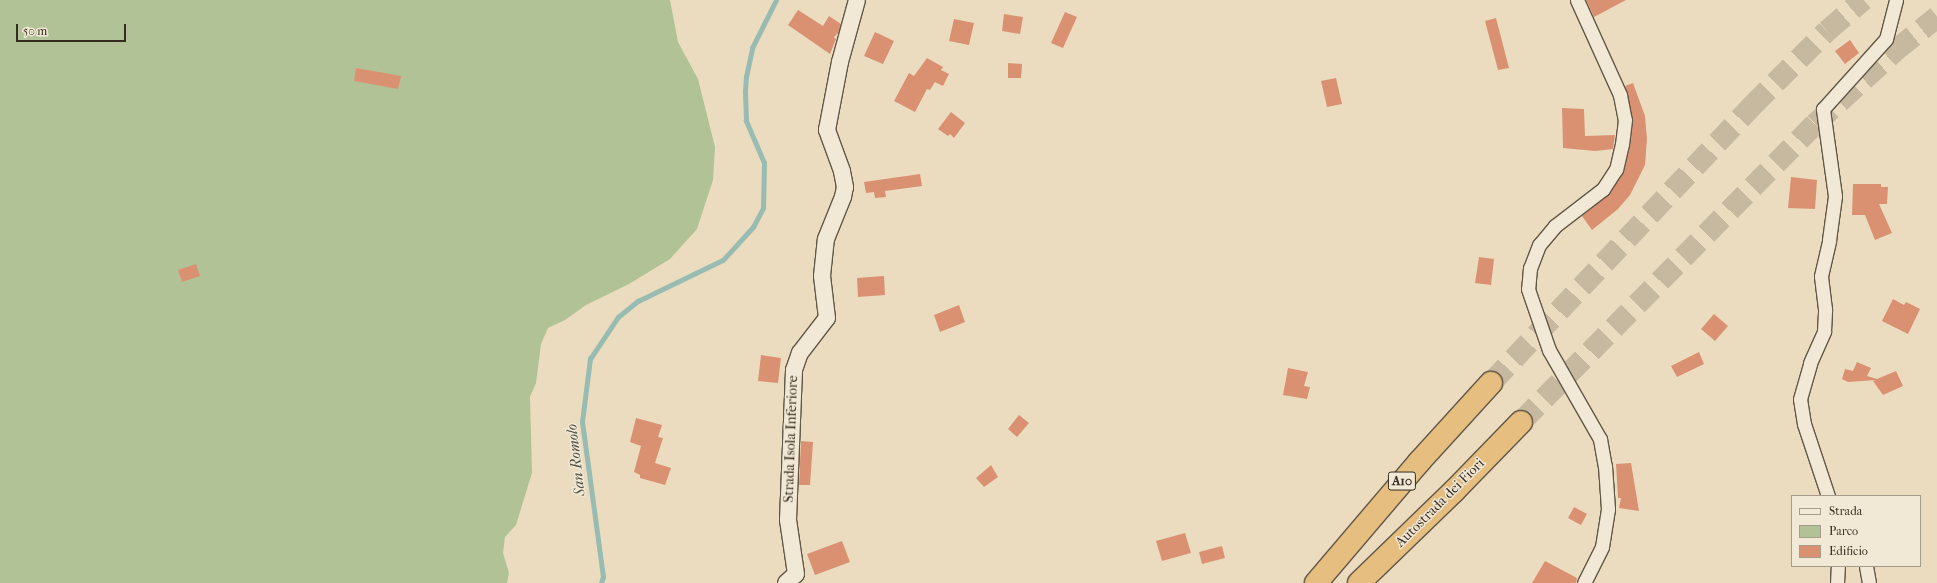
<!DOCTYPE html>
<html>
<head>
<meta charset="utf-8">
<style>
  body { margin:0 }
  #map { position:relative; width:1937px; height:583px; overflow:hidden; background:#ebdcc0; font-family:"IM FELL French Canon",serif }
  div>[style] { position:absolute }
  .green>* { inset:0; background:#b2c297 }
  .stream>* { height:4.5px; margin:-2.25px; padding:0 2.25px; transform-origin:2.25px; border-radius:2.25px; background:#98bcb2 }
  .building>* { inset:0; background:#da9172 }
  .motorway-tunnel>* { height:22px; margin-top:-11px; transform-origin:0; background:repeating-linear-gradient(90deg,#c7b9a0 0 22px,transparent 0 33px) }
  .roads { filter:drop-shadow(1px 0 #625746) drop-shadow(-1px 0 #625746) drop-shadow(0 1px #625746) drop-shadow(0 -1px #625746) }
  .minor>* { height:13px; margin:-6.5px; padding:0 6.5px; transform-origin:6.5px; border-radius:6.5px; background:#f2e8d6 }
  .tertiary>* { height:16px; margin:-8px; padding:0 8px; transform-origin:8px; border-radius:8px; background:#f2e8d6 }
  .motorway>* { height:22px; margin:-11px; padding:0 11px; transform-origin:11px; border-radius:11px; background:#e6be80 }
  span { translate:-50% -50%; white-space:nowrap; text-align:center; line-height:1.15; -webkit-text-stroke:3px #f2e8d6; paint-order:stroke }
  .shield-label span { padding:1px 3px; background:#f2e8d6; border:1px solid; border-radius:3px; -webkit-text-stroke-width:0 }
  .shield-label { font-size:13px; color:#352b1e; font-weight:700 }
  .street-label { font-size:14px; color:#352b1e }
  .water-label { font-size:15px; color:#4e4f43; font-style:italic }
  .legend { position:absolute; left:1791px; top:495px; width:130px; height:72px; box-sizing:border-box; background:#f2e8d6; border:1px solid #a69c8c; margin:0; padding:5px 7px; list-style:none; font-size:12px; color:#352b1e }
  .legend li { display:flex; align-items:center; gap:8px; height:20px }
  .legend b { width:20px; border:1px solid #a69c8c }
  .scale { position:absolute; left:16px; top:24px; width:110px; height:18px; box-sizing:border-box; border:2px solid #352b1e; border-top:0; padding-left:5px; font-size:12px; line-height:14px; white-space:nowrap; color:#352b1e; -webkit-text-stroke:3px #f2e8d6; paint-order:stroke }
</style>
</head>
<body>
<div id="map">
  <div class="green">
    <i style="clip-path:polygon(0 0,670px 0,678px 42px,698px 79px,715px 147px,713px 180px,697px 229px,670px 259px,629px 284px,586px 305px,565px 320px,548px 328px,541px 344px,536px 383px,530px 397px,532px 473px,516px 525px,505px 537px,503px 553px,509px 573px,507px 583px,0 583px)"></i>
  </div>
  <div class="stream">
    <i style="left:601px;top:583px;width:6px;rotate:-72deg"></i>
    <i style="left:603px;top:577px;width:156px;rotate:-97.7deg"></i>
    <i style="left:582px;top:422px;width:64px;rotate:-82.8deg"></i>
    <i style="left:590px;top:359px;width:50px;rotate:-56.3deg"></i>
    <i style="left:618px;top:317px;width:26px;rotate:-39deg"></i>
    <i style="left:638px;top:301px;width:94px;rotate:-25.8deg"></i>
    <i style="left:723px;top:260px;width:45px;rotate:-47.7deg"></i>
    <i style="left:753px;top:227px;width:21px;rotate:-62deg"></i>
    <i style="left:763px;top:208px;width:45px;rotate:-88.7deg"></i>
    <i style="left:764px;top:163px;width:46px;rotate:-113.2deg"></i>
    <i style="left:746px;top:121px;width:30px;rotate:-92deg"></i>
    <i style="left:745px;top:91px;width:14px;rotate:-86deg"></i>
    <i style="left:746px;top:77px;width:30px;rotate:-78deg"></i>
    <i style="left:752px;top:48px;width:54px;rotate:-63.4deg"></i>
  </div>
  <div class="building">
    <i style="clip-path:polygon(1586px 0,1626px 0,1594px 17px)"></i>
    <i style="clip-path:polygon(798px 10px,823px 26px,829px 16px,841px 24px,839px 32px,834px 37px,836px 39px,830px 54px,788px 25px)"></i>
    <i style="clip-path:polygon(1065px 12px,1077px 17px,1063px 48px,1051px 43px)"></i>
    <i style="clip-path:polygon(1004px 14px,1023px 17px,1020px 34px,1002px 31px)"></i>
    <i style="clip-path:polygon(1496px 18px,1509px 68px,1498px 70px,1485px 21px)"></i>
    <i style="clip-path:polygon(954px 19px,974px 23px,969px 45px,949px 41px)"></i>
    <i style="clip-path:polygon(875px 32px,894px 41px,883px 64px,864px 56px)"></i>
    <i style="clip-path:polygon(1850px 40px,1859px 53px,1845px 64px,1835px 51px)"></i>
    <i style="clip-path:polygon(927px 58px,943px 67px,941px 70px,949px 74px,943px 86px,935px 82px,930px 90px,927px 89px,915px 112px,894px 101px,909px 73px,914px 76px)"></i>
    <i style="clip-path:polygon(1008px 63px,1022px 64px,1021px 78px,1008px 78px)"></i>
    <i style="clip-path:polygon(356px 68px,401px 76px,398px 89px,354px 81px)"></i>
    <i style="clip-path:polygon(1336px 78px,1342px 104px,1327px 107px,1321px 81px)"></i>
    <i style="clip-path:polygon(1633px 83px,1645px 116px,1647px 139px,1645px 165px,1630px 195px,1618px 209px,1592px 230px,1582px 216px,1608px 195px,1624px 171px,1630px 146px,1633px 121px,1625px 86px)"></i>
    <i style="clip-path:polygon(1562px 108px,1584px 109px,1585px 136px,1615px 135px,1613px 149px,1595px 151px,1563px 148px)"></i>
    <i style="clip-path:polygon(951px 112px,965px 123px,954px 138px,950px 134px,948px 136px,938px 129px)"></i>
    <i style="clip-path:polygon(920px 174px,922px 186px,885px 191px,886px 197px,875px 198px,874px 192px,866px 193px,864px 182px)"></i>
    <i style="clip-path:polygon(1791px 177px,1817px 180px,1815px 209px,1788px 208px)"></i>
    <i style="clip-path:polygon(1853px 184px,1881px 184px,1881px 187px,1888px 187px,1887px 204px,1879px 204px,1892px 233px,1875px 240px,1865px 215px,1852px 215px)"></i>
    <i style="clip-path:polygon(1479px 257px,1494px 259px,1491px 285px,1475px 283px)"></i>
    <i style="clip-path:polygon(196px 264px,200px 276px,182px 282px,178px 270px)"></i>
    <i style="clip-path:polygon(884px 276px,885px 295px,858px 297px,857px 278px)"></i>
    <i style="clip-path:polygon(1893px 299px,1904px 305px,1906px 302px,1920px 309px,1908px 334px,1882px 321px)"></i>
    <i style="clip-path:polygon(959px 305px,965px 322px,940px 332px,934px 315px)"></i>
    <i style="clip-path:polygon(1714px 314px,1728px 326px,1715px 341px,1701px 329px)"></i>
    <i style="clip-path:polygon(1699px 352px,1704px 364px,1677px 377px,1671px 366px)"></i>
    <i style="clip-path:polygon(761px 355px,781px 358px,778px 383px,758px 381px)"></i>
    <i style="clip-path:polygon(1857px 362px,1871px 368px,1867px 376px,1877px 379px,1896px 371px,1903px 386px,1883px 395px,1873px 381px,1876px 380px,1848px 382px,1842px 379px,1845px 369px,1853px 371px)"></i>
    <i style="clip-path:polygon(1288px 368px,1308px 372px,1304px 386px,1310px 387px,1307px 399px,1283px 395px)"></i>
    <i style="clip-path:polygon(1019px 415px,1029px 423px,1017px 437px,1008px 429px)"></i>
    <i style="clip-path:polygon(636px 418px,662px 425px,658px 437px,663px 438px,655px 463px,671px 468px,665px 485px,640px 478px,640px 475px,634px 472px,641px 446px,630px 442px)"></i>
    <i style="clip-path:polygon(801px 441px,813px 442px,810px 485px,799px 485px)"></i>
    <i style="clip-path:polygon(1631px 463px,1639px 511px,1619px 508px,1621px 498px,1618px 498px,1616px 464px)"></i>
    <i style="clip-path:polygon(991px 465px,998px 477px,984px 487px,976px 478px)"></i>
    <i style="clip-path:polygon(1574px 507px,1587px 514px,1581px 525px,1568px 518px)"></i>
    <i style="clip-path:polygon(1185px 533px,1191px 553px,1162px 561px,1156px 541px)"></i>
    <i style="clip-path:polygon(842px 541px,850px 562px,815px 575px,807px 554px)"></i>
    <i style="clip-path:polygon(1222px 546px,1225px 558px,1202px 564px,1199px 552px)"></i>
    <i style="clip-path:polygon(1545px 561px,1577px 578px,1576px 583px,1532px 583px)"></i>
  </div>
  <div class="motorway-tunnel">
    <i style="left:1491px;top:383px;width:381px;rotate:-46.7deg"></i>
    <i style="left:1752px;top:106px;width:106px;rotate:-45deg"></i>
    <i style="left:1827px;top:31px;width:48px;rotate:-40.7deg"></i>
    <i style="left:1521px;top:422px;width:419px;rotate:-45.4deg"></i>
    <i style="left:1815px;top:124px;width:110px;rotate:-42.4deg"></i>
    <i style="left:1896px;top:50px;width:53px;rotate:-38.8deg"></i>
  </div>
  <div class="roads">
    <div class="minor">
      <i style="left:1577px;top:0;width:104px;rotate:65.6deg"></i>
      <i style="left:1620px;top:95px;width:25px;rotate:79deg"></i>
      <i style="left:1625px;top:120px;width:24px;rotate:97deg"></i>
      <i style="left:1622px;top:144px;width:26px;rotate:103deg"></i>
      <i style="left:1616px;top:169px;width:24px;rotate:123deg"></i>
      <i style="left:1603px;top:189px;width:61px;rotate:142.4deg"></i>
      <i style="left:1555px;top:226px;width:25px;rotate:130deg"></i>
      <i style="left:1539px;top:245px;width:25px;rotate:111deg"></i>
      <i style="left:1530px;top:268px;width:21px;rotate:95deg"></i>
      <i style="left:1528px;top:289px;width:65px;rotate:71deg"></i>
      <i style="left:1549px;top:350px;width:103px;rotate:60.2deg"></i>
      <i style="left:1600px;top:439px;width:27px;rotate:80deg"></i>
      <i style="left:1605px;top:466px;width:43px;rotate:86deg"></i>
      <i style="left:1608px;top:509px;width:38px;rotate:99deg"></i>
      <i style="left:1602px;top:547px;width:40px;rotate:116.6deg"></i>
      <i style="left:1828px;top:496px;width:76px;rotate:-108.4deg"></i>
      <i style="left:1804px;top:424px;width:25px;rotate:-99deg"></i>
      <i style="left:1800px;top:399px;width:37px;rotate:-74deg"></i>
      <i style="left:1810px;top:363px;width:35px;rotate:-66deg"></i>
      <i style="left:1824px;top:331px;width:22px;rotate:-87deg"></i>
      <i style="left:1825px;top:309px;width:33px;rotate:-97deg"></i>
      <i style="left:1821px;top:276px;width:37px;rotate:-77deg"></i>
      <i style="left:1829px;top:240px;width:44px;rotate:-82.2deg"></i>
      <i style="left:1835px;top:196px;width:88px;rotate:-97.9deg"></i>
      <i style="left:1823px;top:109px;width:94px;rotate:-48deg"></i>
      <i style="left:1886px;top:39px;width:40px;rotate:-75.6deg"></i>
      <i style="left:1866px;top:566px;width:17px;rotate:80deg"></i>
      <i style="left:1837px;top:583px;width:17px;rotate:-87deg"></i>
    </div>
    <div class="tertiary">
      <i style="left:786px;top:583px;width:13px;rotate:-42deg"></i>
      <i style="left:796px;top:574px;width:55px;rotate:-98.4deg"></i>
      <i style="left:788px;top:520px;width:150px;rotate:-87.7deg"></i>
      <i style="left:794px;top:370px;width:18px;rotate:-71deg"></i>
      <i style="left:800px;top:353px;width:44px;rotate:-52.4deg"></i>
      <i style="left:827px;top:318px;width:42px;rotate:-96.8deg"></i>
      <i style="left:822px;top:276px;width:37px;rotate:-84deg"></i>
      <i style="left:826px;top:239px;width:45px;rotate:-68deg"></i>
      <i style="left:843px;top:197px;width:10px;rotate:-79deg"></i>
      <i style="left:845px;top:187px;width:16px;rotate:-101deg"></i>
      <i style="left:842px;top:171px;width:44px;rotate:-110.1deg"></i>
      <i style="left:827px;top:130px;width:69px;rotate:-79.2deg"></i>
      <i style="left:840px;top:62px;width:64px;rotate:-74.7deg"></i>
    </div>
    <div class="motorway">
      <i style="left:1316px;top:583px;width:159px;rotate:-49.6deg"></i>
      <i style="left:1419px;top:462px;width:107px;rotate:-47.7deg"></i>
      <i style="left:1359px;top:583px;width:132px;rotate:-44.1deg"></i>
      <i style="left:1454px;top:491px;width:96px;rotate:-45.8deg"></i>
    </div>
  </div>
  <div class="shield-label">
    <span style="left:1402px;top:481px">A10</span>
  </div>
  <div class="street-label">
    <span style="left:791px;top:439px;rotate:-88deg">Strada Isola Inferiore</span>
    <span style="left:1440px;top:503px;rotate:-45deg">Autostrada dei Fiori</span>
  </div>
  <div class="water-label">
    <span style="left:576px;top:460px;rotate:-97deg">San Romolo</span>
  </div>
  <ul class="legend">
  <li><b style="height:5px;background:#f2e8d6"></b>Strada</li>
  <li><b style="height:11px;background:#b2c297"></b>Parco</li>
  <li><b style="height:11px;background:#da9172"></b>Edificio</li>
  </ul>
  <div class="scale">50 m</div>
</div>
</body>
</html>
